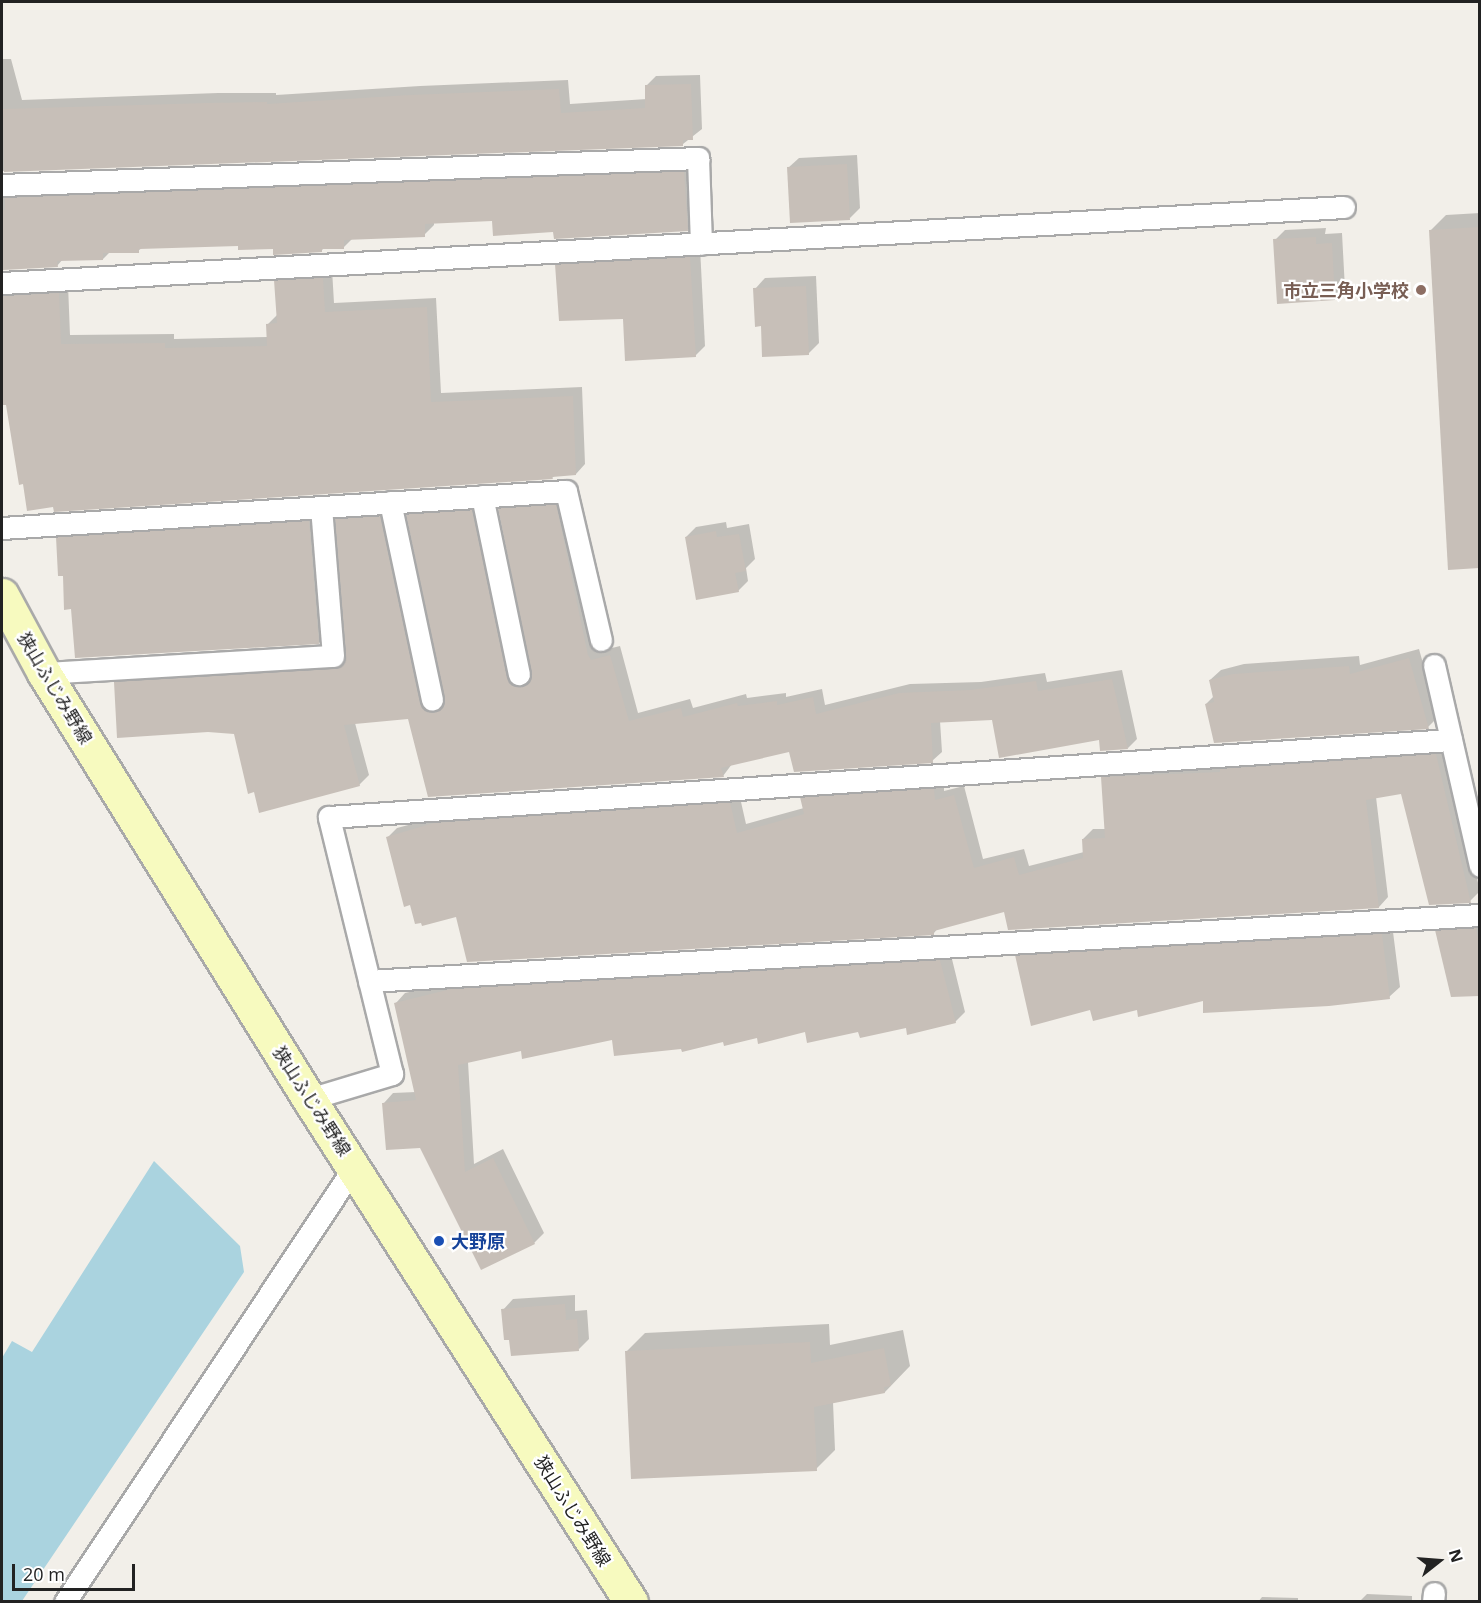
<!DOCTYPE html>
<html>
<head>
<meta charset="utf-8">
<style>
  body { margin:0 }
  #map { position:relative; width:1481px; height:1603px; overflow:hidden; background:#f2efe9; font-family:"Open Sans","Noto Sans JP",sans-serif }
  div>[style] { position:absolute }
  .water>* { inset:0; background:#aad3df }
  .shadow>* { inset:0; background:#0003 }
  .building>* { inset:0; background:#c7bfb8 }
  .roads { filter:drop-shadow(2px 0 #a9a9a9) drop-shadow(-2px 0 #a9a9a9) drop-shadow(0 2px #a9a9a9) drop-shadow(0 -2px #a9a9a9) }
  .lane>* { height:21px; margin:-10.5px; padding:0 10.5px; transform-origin:10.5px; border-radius:10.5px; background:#fff }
  .secondary>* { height:33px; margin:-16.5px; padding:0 16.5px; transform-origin:16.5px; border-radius:16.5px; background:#f7fabf }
  .dots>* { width:16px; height:16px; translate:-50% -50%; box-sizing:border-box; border:3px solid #fff; border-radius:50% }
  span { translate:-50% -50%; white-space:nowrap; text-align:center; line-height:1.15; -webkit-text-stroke:4.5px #fff; paint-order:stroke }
  .education-label { font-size:18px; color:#785e54; font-weight:700 }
  .right { translate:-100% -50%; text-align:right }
  .street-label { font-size:18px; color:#222 }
  .transit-label { font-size:18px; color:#164399; font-weight:700 }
  .left { translate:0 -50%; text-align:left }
  .frame { position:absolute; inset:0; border:3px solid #222; pointer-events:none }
  .north { position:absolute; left:1409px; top:1531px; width:60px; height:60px; -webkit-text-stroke:4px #fff; paint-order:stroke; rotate:73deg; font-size:16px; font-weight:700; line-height:24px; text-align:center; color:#222 }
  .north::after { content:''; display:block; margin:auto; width:21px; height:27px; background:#222; clip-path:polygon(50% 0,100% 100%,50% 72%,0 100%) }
  .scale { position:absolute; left:12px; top:1564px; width:123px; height:27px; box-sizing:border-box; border:3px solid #222; border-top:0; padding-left:8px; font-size:18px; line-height:21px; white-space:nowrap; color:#222; -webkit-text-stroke:4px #fff; paint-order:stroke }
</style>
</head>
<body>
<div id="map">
  <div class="water">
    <i style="clip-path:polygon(154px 1161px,240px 1246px,244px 1272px,22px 1601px,2px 1601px,2px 1358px,12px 1341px,32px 1352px)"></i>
  </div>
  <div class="shadow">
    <i style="clip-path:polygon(2px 59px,11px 59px,22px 100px,218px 93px,276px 93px,276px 95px,420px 86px,568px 80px,570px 104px,647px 99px,646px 86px,656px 76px,700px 75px,702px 129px,683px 144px,2px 171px)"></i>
    <i style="clip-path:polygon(857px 155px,860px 208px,850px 218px,788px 168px,799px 158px)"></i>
    <i style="clip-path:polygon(693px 162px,697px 220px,687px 230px,555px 231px,493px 219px,434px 222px,434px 225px,424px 235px,352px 239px,344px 247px,324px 248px,321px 251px,240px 245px,143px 247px,138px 251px,110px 252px,103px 259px,63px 259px,57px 266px,2px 269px,2px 183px)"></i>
    <i style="clip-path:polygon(1480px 213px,1480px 567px,1449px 569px,1431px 230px,1446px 215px)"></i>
    <i style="clip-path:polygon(1326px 228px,1325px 234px,1342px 233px,1345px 289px,1335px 299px,1275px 240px,1285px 230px)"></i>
    <i style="clip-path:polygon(700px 247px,705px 346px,695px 356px,557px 265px,567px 255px)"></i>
    <i style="clip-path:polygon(332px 269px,334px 303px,436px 298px,441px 393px,582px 387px,585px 464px,576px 474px,555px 475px,552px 478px,2px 372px,2px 281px,68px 284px,70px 335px,174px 334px,174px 339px,268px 337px,268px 324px,278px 314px,276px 281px,286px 271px)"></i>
    <i style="clip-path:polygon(816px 276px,819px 343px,808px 354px,762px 324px,755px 289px,765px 278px)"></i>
    <i style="clip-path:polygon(565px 496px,597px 645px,600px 651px,620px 646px,638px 713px,690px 699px,693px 708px,746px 694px,747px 698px,786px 693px,786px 697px,822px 689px,825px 705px,910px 684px,981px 682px,1045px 673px,1047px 682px,1122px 670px,1137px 739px,1128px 748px,1101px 738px,993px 718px,940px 721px,942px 752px,932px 761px,790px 750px,732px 764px,723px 776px,409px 718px,355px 723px,369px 775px,359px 785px,255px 790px,235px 732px,115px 682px,125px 673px,346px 658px,336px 520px,346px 510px,389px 507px,432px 700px,444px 704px,446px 697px,407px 515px,417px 505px,481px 501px,524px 677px,531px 676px,533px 672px,499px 509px,509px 499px)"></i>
    <i style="clip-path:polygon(317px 513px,327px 635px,319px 643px,72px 608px,57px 538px,65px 530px)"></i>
    <i style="clip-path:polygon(726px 522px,727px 528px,749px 524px,755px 559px,746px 568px,748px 581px,738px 591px,686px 537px,696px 527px)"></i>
    <i style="clip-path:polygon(1419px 649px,1438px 717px,1428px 727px,1206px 704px,1214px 696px,1210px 680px,1221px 670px,1244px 664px,1359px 656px,1360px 665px)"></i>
    <i style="clip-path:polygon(1445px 745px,1480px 891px,1470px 901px,1402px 792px,1376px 797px,1388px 897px,1379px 907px,1005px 910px,938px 928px,934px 933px,457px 915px,387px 838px,397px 828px,446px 815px,739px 793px,746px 824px,804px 808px,802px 798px,811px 788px,944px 779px,944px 791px,964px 786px,983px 859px,1024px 849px,1029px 866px,1084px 852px,1083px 839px,1093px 829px,1106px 829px,1103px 777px,1113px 768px)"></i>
    <i style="clip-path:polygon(1480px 919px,1480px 995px,1452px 995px,1436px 931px,1447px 921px)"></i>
    <i style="clip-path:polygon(1392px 924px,1400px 987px,1389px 997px,1204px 999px,1138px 1008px,1091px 1008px,1032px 1024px,1017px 956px,1027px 946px)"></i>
    <i style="clip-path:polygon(950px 951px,965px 1012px,955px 1022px,859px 1030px,806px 1030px,682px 1047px,614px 1038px,522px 1050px,468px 1062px,474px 1164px,503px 1149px,544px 1233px,534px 1243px,421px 1146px,384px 1103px,393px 1093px,416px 1092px,396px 1003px,405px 993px,462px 980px)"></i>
    <i style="clip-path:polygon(575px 1295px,575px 1311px,587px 1310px,589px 1339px,579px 1349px,503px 1310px,513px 1299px)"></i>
    <i style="clip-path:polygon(829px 1324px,830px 1345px,903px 1330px,910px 1366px,885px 1392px,833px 1402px,835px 1450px,816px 1469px,626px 1352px,645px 1333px)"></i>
    <i style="clip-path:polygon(1367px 1594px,1412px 1596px,1412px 1602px,1359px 1602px)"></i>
    <i style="clip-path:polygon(1262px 1597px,1298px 1598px,1298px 1602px,1258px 1602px)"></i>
  </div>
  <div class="building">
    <i style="clip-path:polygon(691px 84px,693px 140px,683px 140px,683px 146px,4px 172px,3px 109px,207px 103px,267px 102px,267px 104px,410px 95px,559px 89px,561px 113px,645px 108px,645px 85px)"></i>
    <i style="clip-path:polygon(847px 164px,850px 220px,790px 223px,787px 167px)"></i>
    <i style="clip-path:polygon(684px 171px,688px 231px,554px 239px,553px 232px,493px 236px,492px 221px,425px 224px,425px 237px,344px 240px,344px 249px,322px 249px,322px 252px,273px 255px,273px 249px,238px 250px,238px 246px,139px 249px,139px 253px,103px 253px,103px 260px,57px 261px,58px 267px,3px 270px,2px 210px,5px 210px,5px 198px)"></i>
    <i style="clip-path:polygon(1479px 227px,1479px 568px,1448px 570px,1429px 230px)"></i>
    <i style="clip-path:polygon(1316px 237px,1316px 244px,1332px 243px,1335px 300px,1277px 304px,1273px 239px)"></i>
    <i style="clip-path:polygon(690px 257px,696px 357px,625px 361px,623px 319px,559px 321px,555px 264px)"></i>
    <i style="clip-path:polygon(323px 278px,325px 312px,427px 307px,431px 402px,573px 396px,576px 475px,552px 477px,553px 479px,54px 512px,53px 507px,27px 511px,23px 484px,19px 485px,6px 405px,3px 405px,3px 296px,59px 293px,61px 344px,165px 343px,165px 348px,267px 346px,266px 324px,277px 323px,274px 280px)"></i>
    <i style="clip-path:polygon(806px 286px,809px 355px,762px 357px,761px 326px,755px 327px,753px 288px)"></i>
    <i style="clip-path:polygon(556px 504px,588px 655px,591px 660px,610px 655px,629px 721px,681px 708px,683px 717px,737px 703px,738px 706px,777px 701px,777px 705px,813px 697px,816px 714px,899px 693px,970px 690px,1036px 681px,1038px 691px,1112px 679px,1128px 749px,1100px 751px,1099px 740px,999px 758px,992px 720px,931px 723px,933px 763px,794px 772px,789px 752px,721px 768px,724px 777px,428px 797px,408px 719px,344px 725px,360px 786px,259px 813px,254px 792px,248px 794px,234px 734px,208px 732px,117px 738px,114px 682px,341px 666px,346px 655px,335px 519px,380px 516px,420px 703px,423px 709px,434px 713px,441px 709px,444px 697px,406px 514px,472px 510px,507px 677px,514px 686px,527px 684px,531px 671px,498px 508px)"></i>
    <i style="clip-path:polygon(309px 521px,319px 644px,75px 658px,71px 609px,64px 610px,63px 576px,58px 576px,56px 537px)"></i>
    <i style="clip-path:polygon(716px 531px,717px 537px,739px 534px,746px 571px,735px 573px,739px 592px,696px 600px,685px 537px)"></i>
    <i style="clip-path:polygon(1409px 658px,1429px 729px,1214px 743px,1205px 704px,1214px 702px,1209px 680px,1233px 674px,1349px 666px,1350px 674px)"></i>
    <i style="clip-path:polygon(1436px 754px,1471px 903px,1429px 905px,1401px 794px,1366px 800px,1379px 908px,1008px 930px,1004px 912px,934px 931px,934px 935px,467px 962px,456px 917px,422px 926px,421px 923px,415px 924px,410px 905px,404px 907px,386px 837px,434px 823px,730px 802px,737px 833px,804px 814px,800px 797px,934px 788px,935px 800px,954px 795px,974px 868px,1014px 857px,1019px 875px,1083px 858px,1082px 839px,1105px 838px,1101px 777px,1220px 772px,1220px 769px)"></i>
    <i style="clip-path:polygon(1476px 928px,1479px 943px,1479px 996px,1451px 997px,1435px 930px)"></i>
    <i style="clip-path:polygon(1382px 934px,1390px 999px,1329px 1006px,1203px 1013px,1203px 1001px,1138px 1017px,1137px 1010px,1093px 1021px,1090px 1010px,1031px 1026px,1015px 955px)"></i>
    <i style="clip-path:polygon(940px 960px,956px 1023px,907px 1035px,906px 1028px,860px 1038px,858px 1032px,807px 1043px,805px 1032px,758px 1044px,757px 1038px,724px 1046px,723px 1042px,682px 1052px,681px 1049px,614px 1056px,612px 1040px,522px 1059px,521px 1051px,458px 1065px,465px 1172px,493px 1158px,535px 1244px,481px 1270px,420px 1148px,386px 1150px,382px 1103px,416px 1100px,394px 1003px,451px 989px)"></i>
    <i style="clip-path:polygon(565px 1304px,566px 1320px,577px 1319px,579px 1351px,511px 1356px,509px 1340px,504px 1340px,501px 1309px)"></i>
    <i style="clip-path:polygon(810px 1342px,811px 1363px,884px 1348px,891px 1386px,884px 1387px,885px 1393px,814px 1407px,817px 1471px,631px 1479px,625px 1351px)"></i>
  </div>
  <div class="roads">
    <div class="lane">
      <i style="left:2px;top:185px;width:697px;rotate:-2.22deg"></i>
      <i style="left:698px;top:158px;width:86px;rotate:88deg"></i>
      <i style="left:2px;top:283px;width:1344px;rotate:-3.24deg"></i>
      <i style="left:482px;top:496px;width:182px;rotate:78.3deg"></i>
      <i style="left:390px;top:502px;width:202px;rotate:78deg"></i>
      <i style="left:2px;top:528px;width:565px;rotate:-3.75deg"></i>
      <i style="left:566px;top:491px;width:153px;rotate:76.8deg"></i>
      <i style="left:1434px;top:665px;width:206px;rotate:77.1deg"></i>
      <i style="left:44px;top:673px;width:289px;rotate:-3.4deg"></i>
      <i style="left:333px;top:656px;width:149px;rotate:-94.6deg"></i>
      <i style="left:369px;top:981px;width:1113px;rotate:-3.4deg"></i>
      <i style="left:309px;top:1099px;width:87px;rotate:-16.8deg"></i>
      <i style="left:392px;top:1074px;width:265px;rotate:-103.8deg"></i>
      <i style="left:329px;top:817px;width:1125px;rotate:-3.93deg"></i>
      <i style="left:65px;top:1602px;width:522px;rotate:-56.4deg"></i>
      <i style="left:1433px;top:1602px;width:9px;rotate:-84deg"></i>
    </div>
    <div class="secondary">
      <i style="left:2px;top:595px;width:89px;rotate:61.7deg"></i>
      <i style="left:44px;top:673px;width:502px;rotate:58.12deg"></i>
      <i style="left:309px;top:1099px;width:597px;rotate:57.37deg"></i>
    </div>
  </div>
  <div class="dots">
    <i style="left:1421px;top:290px;background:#8d6e63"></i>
    <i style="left:439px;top:1241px;background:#1a4fb4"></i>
  </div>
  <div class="education-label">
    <span class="right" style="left:1409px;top:290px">市立三角小学校</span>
  </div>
  <div class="street-label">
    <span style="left:55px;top:688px;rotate:59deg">狭山ふじみ野線</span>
    <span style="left:312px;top:1101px;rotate:57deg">狭山ふじみ野線</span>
    <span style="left:573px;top:1511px;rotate:58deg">狭山ふじみ野線</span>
  </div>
  <div class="transit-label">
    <span class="left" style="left:451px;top:1241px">大野原</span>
  </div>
  <div class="frame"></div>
  <div class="north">N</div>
  <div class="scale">20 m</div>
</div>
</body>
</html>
